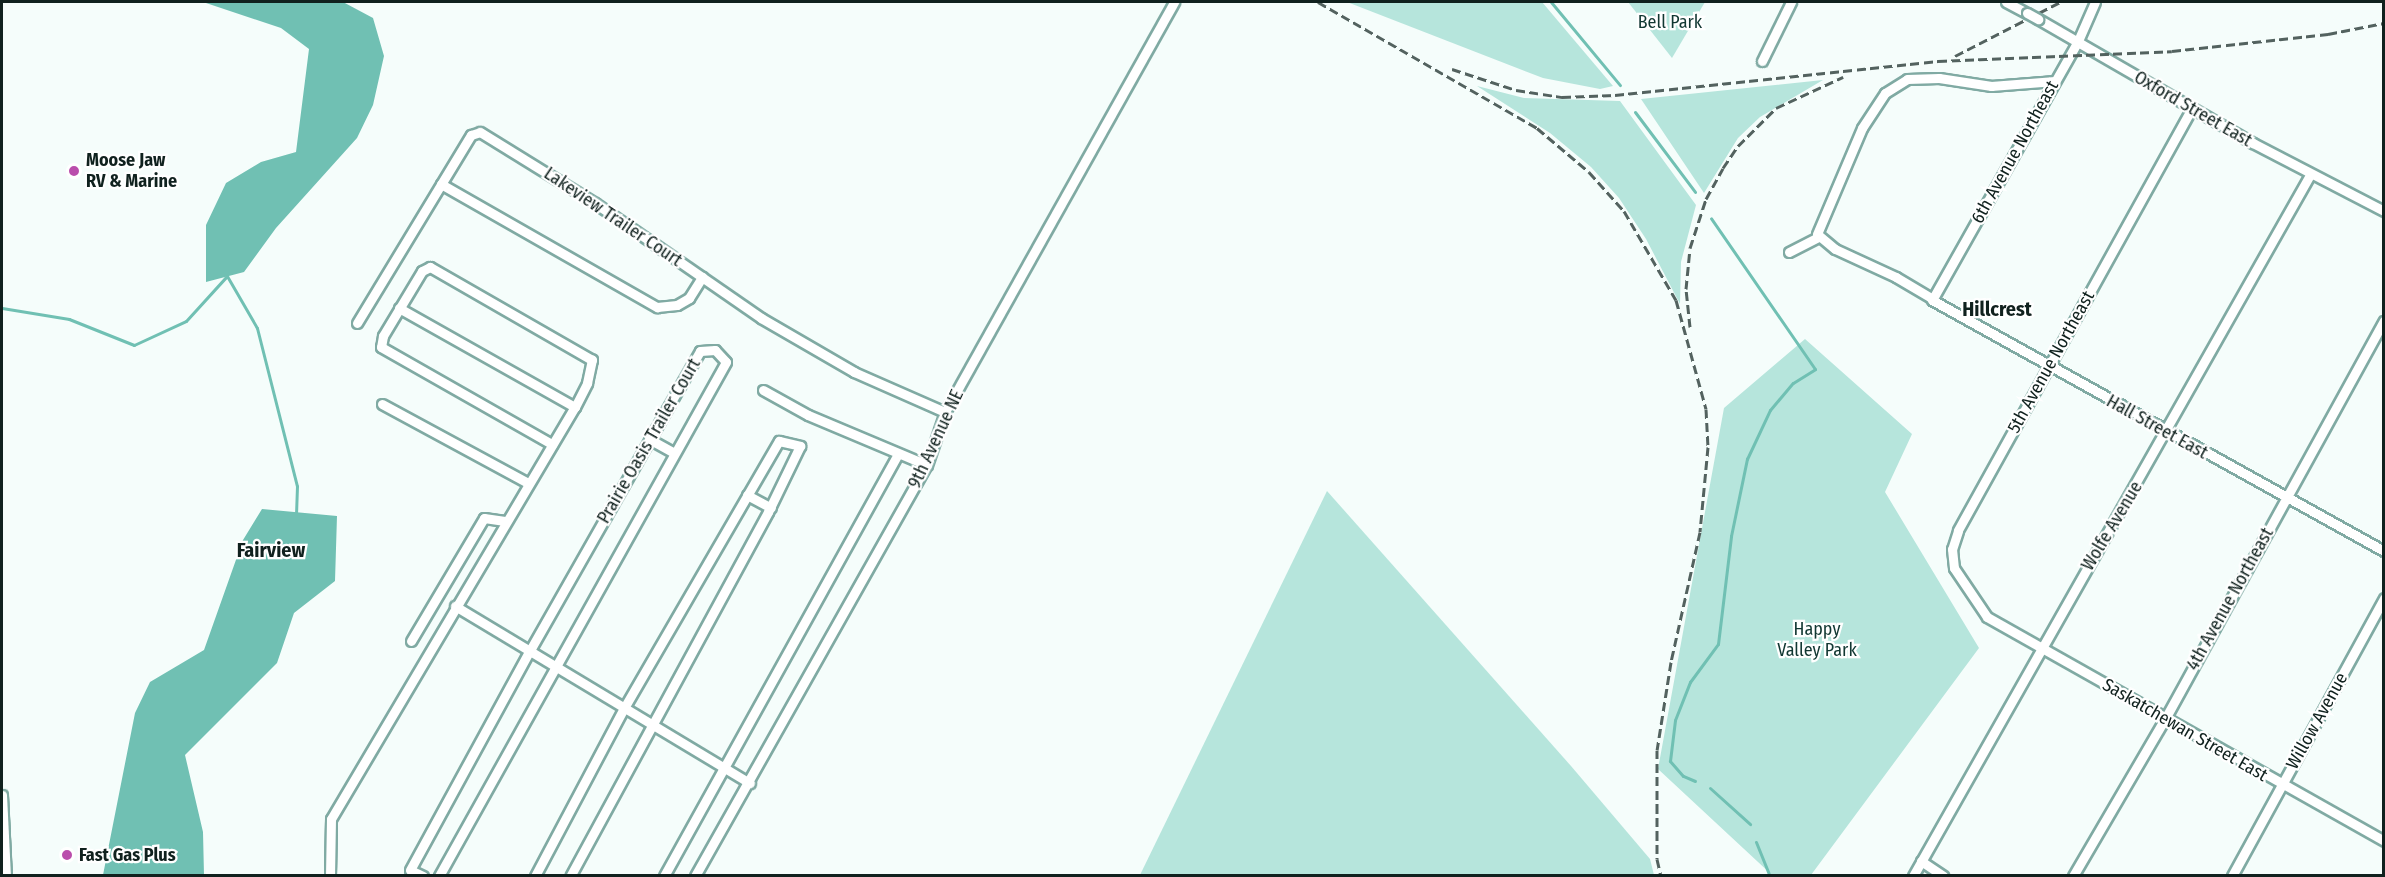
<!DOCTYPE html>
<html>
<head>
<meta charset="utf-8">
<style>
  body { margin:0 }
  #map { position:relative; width:2385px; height:877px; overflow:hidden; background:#f5fdfb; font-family:"Fira Sans Condensed",sans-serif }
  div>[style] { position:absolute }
  .green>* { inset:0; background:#b6e5dc }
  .water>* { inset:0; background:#70c0b3 }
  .stream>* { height:3px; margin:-1.5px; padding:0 1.5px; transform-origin:1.5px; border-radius:1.5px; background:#70c0b3 }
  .roads { filter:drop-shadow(2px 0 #80aaa3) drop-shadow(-2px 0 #80aaa3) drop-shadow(0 2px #80aaa3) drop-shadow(0 -2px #80aaa3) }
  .minor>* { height:9px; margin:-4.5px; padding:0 4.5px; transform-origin:4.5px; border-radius:4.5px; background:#fff }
  .rail>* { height:3px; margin-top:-1.5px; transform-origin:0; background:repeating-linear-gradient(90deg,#53625f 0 9px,transparent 0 13.5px) }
  .bridges { filter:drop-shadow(2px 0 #80aaa3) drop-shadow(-2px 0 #80aaa3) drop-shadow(0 2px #80aaa3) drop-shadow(0 -2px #80aaa3) }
  .minor-bridge>* { height:9px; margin:-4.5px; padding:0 4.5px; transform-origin:4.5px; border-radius:4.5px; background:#fff }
  .dots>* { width:16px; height:16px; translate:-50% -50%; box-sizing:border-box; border:3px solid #fff; border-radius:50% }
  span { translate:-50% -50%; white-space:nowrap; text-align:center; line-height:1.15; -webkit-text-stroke:4.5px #fff; paint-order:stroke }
  .park-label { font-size:18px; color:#113732 }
  .street-label { font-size:18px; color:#10211e }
  .poi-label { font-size:18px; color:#10211e; font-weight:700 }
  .left { translate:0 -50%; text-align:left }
  .neighbourhood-label { font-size:20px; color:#10211e; font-weight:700 }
  .frame { position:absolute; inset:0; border:3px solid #10211e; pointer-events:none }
</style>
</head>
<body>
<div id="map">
  <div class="green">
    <i style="clip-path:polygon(1347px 2px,1542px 2px,1613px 86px,1600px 89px,1543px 78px)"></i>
    <i style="clip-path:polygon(1628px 2px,1705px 2px,1672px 58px)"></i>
    <i style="clip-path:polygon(1823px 80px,1760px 117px,1738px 138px,1704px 193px,1641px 99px)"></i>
    <i style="clip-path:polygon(1477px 86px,1524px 98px,1620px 101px,1696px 205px,1681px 262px,1680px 304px,1646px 239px,1619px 198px,1591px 167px,1550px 133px)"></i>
    <i style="clip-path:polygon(1805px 339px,1912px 434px,1885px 492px,1979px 648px,1811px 875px,1772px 875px,1658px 769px,1724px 408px)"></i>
    <i style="clip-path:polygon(1327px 491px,1571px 766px,1650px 859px,1654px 875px,1140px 875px)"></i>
  </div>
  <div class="water">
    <i style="clip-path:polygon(203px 2px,343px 2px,373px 18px,384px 56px,373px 105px,357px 138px,276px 228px,244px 272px,206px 282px,206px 225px,226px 183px,261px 162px,296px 152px,309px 49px,281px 28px)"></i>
    <i style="clip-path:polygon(262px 509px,337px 516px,335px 581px,294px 613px,277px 663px,185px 755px,203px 832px,204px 875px,103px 875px,135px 713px,150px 682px,204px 650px,243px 540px)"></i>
  </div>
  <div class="stream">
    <i style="left:1551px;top:2px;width:108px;rotate:50.3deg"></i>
    <i style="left:1635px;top:112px;width:100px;rotate:53.1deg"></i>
    <i style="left:2px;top:308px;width:68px;rotate:9.3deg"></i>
    <i style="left:69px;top:319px;width:70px;rotate:21.8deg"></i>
    <i style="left:134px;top:345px;width:57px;rotate:-24.8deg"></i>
    <i style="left:186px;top:321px;width:61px;rotate:-47.7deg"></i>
    <i style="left:227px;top:276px;width:60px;rotate:60deg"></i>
    <i style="left:257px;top:328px;width:163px;rotate:75.8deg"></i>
    <i style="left:297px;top:486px;width:26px;rotate:92deg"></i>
    <i style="left:1695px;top:781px;width:13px;rotate:-157deg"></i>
    <i style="left:1683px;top:776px;width:20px;rotate:-131deg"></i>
    <i style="left:1670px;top:761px;width:41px;rotate:-83deg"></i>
    <i style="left:1675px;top:720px;width:41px;rotate:-68.5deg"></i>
    <i style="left:1690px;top:682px;width:47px;rotate:-53.6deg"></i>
    <i style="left:1718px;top:644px;width:109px;rotate:-83.1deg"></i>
    <i style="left:1731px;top:536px;width:79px;rotate:-78.3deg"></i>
    <i style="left:1747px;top:459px;width:54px;rotate:-64.9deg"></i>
    <i style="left:1770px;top:410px;width:35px;rotate:-50deg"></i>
    <i style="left:1793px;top:383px;width:26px;rotate:-32deg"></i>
    <i style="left:1815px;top:369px;width:183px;rotate:-124.6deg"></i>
    <i style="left:1710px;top:788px;width:54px;rotate:42deg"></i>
    <i style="left:1756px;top:842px;width:37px;rotate:68deg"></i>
  </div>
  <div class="roads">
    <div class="minor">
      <i style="left:2006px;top:2px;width:24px;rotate:28deg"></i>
      <i style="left:2095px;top:2px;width:43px;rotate:113.6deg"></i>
      <i style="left:2078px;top:41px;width:297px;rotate:119.4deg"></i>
      <i style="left:1932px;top:300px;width:517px;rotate:29.04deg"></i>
      <i style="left:2038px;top:19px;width:248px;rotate:30deg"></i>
      <i style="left:2253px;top:143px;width:148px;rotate:27.4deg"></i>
      <i style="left:1762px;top:61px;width:66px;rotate:-63.8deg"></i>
      <i style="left:2192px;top:108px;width:483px;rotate:119deg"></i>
      <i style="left:1958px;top:531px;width:19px;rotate:108deg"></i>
      <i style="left:1952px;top:549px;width:19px;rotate:84deg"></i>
      <i style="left:1954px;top:568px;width:59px;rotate:56deg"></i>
      <i style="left:1987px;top:617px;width:456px;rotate:29.4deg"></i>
      <i style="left:441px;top:184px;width:249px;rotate:29.7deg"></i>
      <i style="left:657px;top:307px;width:20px;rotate:-6deg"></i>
      <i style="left:677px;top:305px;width:14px;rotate:-30deg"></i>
      <i style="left:689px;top:298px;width:25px;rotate:-58deg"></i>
      <i style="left:1789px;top:252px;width:34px;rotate:-27deg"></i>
      <i style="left:1933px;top:299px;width:43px;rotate:-149.3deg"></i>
      <i style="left:1896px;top:277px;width:67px;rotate:-155.3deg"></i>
      <i style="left:1835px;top:249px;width:23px;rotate:-140deg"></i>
      <i style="left:1817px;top:234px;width:115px;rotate:-67deg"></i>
      <i style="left:1862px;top:128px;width:42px;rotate:-56.7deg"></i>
      <i style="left:1885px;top:93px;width:26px;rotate:-32deg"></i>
      <i style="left:1907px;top:79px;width:32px;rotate:-2deg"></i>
      <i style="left:1939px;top:78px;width:53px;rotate:8.7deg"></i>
      <i style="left:1991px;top:86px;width:64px;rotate:-4.5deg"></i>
      <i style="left:399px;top:308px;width:202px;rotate:29.4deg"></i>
      <i style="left:357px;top:323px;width:220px;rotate:-58.8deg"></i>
      <i style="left:471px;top:135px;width:9px;rotate:-18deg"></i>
      <i style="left:480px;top:132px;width:135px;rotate:31.7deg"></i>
      <i style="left:595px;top:203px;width:202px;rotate:34.7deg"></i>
      <i style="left:761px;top:318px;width:108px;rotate:30.1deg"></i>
      <i style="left:854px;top:372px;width:99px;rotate:23.7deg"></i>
      <i style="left:763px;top:390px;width:51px;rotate:29.1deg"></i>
      <i style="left:808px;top:415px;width:129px;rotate:22.8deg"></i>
      <i style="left:382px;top:404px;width:166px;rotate:28.4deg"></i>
      <i style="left:649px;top:439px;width:29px;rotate:29deg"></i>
      <i style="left:747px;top:495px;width:27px;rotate:28deg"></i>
      <i style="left:455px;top:606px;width:344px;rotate:31deg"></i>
      <i style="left:411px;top:641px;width:143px;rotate:-59.3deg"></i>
      <i style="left:484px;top:518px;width:21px;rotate:8deg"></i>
      <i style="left:2px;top:795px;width:81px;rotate:87.2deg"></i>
      <i style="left:1921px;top:861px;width:27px;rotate:34deg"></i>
      <i style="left:330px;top:876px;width:57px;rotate:-89deg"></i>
      <i style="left:331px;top:819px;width:479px;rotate:-59.4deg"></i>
      <i style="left:575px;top:407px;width:27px;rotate:-63deg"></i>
      <i style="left:587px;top:383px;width:24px;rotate:-78deg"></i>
      <i style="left:592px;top:360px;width:187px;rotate:-150.1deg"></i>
      <i style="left:430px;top:267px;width:9px;rotate:153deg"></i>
      <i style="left:422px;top:271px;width:76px;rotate:121deg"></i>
      <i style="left:383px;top:336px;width:11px;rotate:100deg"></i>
      <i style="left:381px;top:347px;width:197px;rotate:29.6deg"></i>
      <i style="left:423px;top:876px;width:14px;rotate:-155deg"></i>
      <i style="left:410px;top:870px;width:248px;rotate:-61.4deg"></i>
      <i style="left:529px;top:652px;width:346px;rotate:-60.4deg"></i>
      <i style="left:700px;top:351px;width:15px;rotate:-4deg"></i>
      <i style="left:715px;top:350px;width:16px;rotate:47deg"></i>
      <i style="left:726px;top:362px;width:589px;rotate:119.18deg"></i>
      <i style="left:535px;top:876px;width:190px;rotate:-62.1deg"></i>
      <i style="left:624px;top:708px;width:309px;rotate:-59.9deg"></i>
      <i style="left:779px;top:441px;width:22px;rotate:13deg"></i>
      <i style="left:800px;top:446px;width:73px;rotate:115.9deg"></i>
      <i style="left:768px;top:512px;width:414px;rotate:118.5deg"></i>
      <i style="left:664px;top:876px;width:483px;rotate:-61deg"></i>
      <i style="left:695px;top:876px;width:472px;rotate:-60.6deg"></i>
      <i style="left:927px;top:465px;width:56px;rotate:-71.2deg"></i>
      <i style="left:945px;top:412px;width:470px;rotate:-60.8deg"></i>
      <i style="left:1913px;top:876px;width:806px;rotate:-60.48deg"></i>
      <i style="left:2073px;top:876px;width:184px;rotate:-59.7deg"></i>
      <i style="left:2166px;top:717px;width:452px;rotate:-61.2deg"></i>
      <i style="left:2232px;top:876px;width:317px;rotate:-61.3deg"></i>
    </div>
  </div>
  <div class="rail">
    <i style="left:1318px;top:2px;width:253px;rotate:29.9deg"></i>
    <i style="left:1537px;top:128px;width:68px;rotate:40.2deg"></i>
    <i style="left:1589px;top:172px;width:52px;rotate:48.1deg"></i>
    <i style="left:1624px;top:211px;width:103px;rotate:59.7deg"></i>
    <i style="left:1676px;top:300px;width:113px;rotate:74.6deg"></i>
    <i style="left:1706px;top:409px;width:38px;rotate:87deg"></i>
    <i style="left:1708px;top:447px;width:85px;rotate:95.4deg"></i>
    <i style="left:1700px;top:532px;width:133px;rotate:102.6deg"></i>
    <i style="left:1671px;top:662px;width:89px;rotate:99deg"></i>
    <i style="left:1657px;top:750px;width:109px;rotate:90deg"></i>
    <i style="left:1657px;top:859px;width:17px;rotate:77deg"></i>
    <i style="left:1955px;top:56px;width:118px;rotate:-27.2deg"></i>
    <i style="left:1452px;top:69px;width:67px;rotate:18.2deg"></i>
    <i style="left:1516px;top:90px;width:47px;rotate:8.7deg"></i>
    <i style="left:1562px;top:97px;width:53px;rotate:-2.2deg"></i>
    <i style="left:1615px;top:95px;width:325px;rotate:-6deg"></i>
    <i style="left:1938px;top:61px;width:234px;rotate:-2.4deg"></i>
    <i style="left:2172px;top:51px;width:157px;rotate:-6.2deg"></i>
    <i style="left:2328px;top:34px;width:57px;rotate:-11.1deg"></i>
    <i style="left:1690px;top:327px;width:38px;rotate:-96deg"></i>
    <i style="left:1686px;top:289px;width:41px;rotate:-84.4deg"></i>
    <i style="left:1690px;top:248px;width:52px;rotate:-71.9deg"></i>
    <i style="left:1706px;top:199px;width:35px;rotate:-61deg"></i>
    <i style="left:1723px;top:168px;width:27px;rotate:-56deg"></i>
    <i style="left:1738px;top:146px;width:54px;rotate:-45deg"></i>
    <i style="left:1776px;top:108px;width:74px;rotate:-24.8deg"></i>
  </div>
  <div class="bridges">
    <div class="minor-bridge">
      <i style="left:2027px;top:13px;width:13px;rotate:29deg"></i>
    </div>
  </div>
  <div class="dots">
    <i style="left:74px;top:171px;background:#ba4dac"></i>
    <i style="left:67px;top:855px;background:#ba4dac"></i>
  </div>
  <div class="park-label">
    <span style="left:1670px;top:22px">Bell Park</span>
    <span style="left:1817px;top:640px">Happy<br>Valley Park</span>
  </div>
  <div class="street-label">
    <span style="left:2193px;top:109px;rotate:30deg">Oxford Street East</span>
    <span style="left:2015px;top:152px;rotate:-61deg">6th Avenue Northeast</span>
    <span style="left:613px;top:217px;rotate:34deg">Lakeview Trailer Court</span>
    <span style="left:2051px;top:362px;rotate:-61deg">5th Avenue Northeast</span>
    <span style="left:2157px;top:427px;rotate:29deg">Hall Street East</span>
    <span style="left:936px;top:439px;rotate:-65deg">9th Avenue NE</span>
    <span style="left:649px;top:441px;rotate:-60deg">Prairie Oasis Trailer Court</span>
    <span style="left:2112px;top:526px;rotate:-59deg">Wolfe Avenue</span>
    <span style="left:2230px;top:599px;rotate:-61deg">4th Avenue Northeast</span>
    <span style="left:2317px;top:721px;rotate:-61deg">Willow Avenue</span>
    <span style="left:2185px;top:730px;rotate:30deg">Saskatchewan Street East</span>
  </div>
  <div class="poi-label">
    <span class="left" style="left:86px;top:171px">Moose Jaw<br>RV &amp; Marine</span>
    <span class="left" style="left:79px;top:855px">Fast Gas Plus</span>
  </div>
  <div class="neighbourhood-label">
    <span style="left:1997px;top:309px">Hillcrest</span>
    <span style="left:271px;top:550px">Fairview</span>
  </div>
  <div class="frame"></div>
</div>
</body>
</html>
